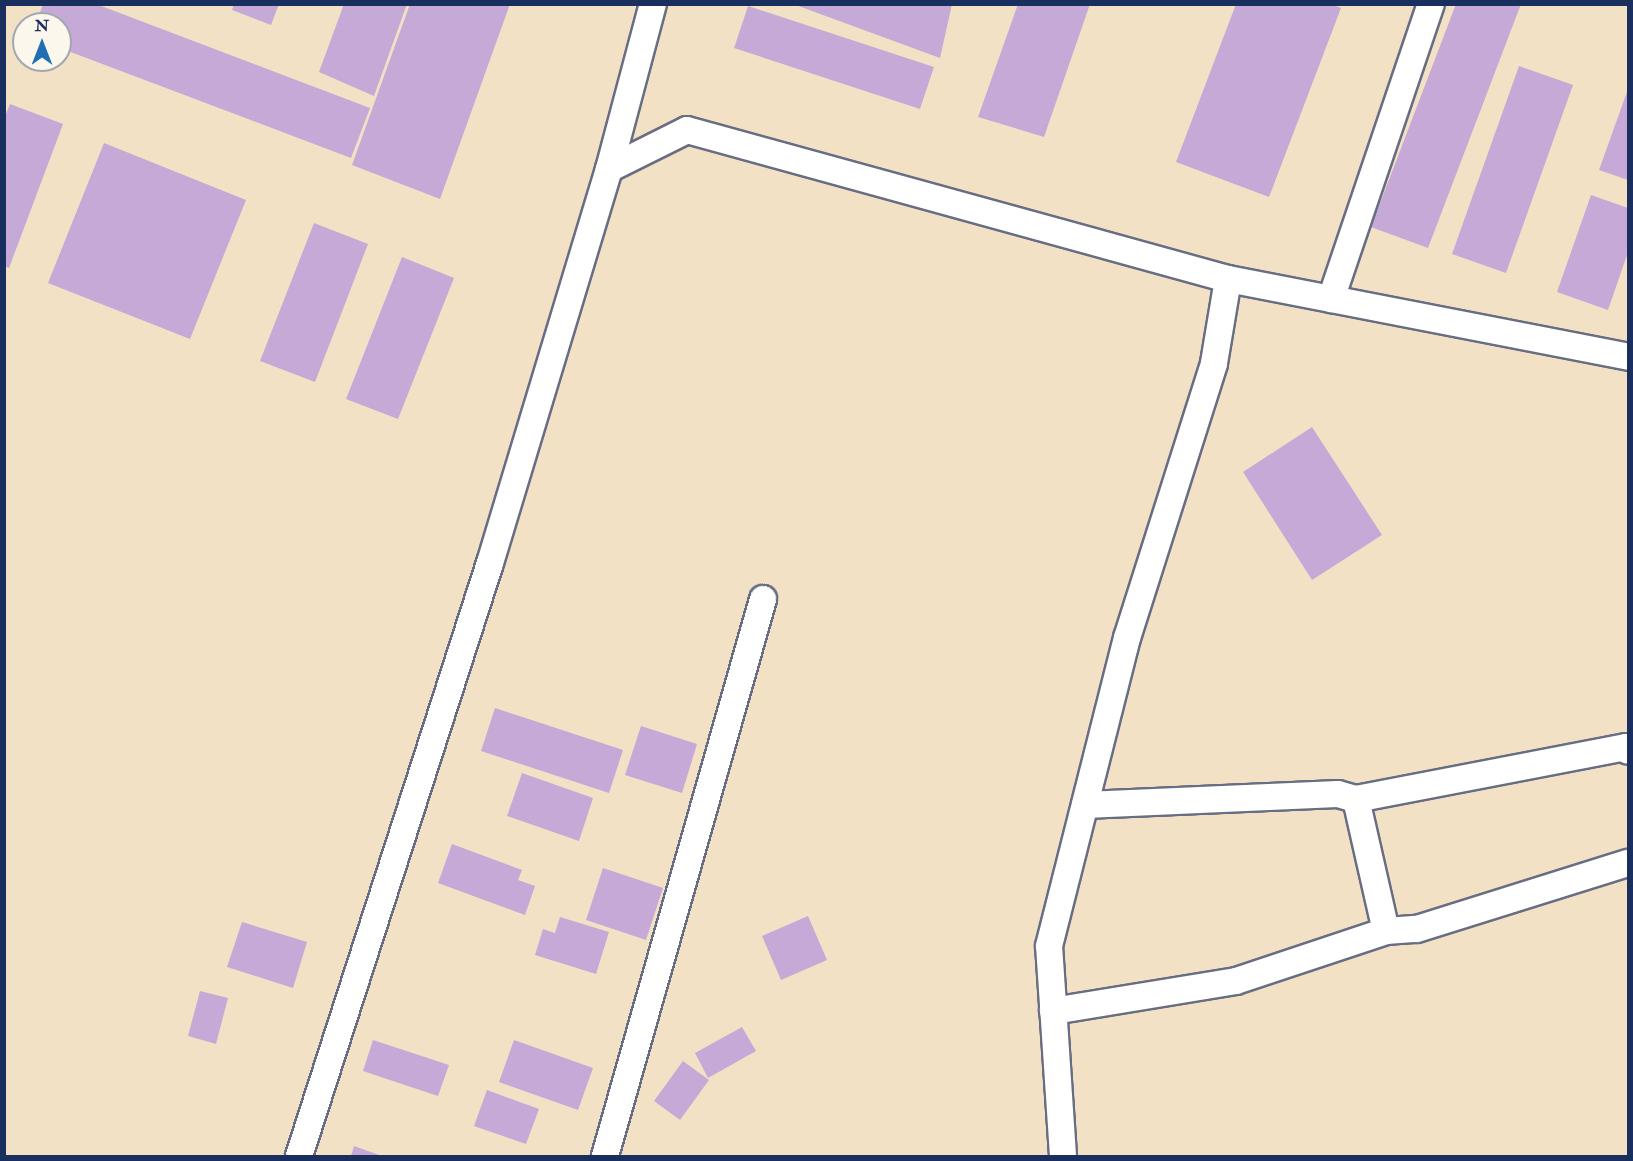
<!DOCTYPE html>
<html>
<head>
<meta charset="utf-8">
<style>
  body { margin:0 }
  #map { position:relative; width:1633px; height:1161px; overflow:hidden; background:#f3e1c6; font-family:"IM FELL Double Pica",serif }
  div>[style] { position:absolute }
  .building>* { inset:0; background:#c6a9d6 }
  .roads { filter:drop-shadow(2px 0 #676d82) drop-shadow(-2px 0 #676d82) drop-shadow(0 2px #676d82) drop-shadow(0 -2px #676d82) }
  .street>* { height:26px; margin:-13px; padding:0 13px; transform-origin:13px; border-radius:13px; background:#fff }
  span { translate:-50% -50%; white-space:nowrap; text-align:center; line-height:1.15; -webkit-text-stroke:4.5px #fbf7ec; paint-order:stroke }
  .frame { position:absolute; inset:0; border:6px solid #1b2f5e; pointer-events:none }
  .north { position:absolute; left:12px; top:12px; width:60px; height:60px; box-sizing:border-box; background:#fbf7ec; border:2px solid #a1a7b3; border-radius:50%; rotate:0deg; font-size:16px; font-weight:700; line-height:24px; text-align:center; color:#1b2f5e }
  .north::after { content:''; display:block; margin:auto; width:21px; height:27px; background:#1f6fb2; clip-path:polygon(50% 0,100% 100%,50% 72%,0 100%) }
</style>
</head>
<body>
<div id="map">
  <div class="building">
    <i style="clip-path:polygon(43px 4px,96px 4px,370px 108px,351px 158px,60px 48px,60px 24px,36px 24px)"></i>
    <i style="clip-path:polygon(234px 4px,279px 4px,271px 25px,232px 10px)"></i>
    <i style="clip-path:polygon(344px 4px,407px 4px,374px 96px,319px 72px)"></i>
    <i style="clip-path:polygon(410px 4px,510px 4px,440px 199px,352px 165px)"></i>
    <i style="clip-path:polygon(793px 4px,952px 4px,940px 58px)"></i>
    <i style="clip-path:polygon(1018px 4px,1090px 4px,1044px 137px,978px 117px)"></i>
    <i style="clip-path:polygon(1236px 4px,1331px 4px,1341px 8px,1269px 197px,1176px 162px)"></i>
    <i style="clip-path:polygon(1456px 4px,1521px 4px,1428px 248px,1371px 227px)"></i>
    <i style="clip-path:polygon(748px 6px,934px 67px,920px 109px,734px 48px)"></i>
    <i style="clip-path:polygon(1519px 66px,1573px 85px,1506px 273px,1452px 254px)"></i>
    <i style="clip-path:polygon(1628px 89px,1628px 180px,1599px 170px)"></i>
    <i style="clip-path:polygon(10px 104px,63px 124px,9px 268px,4px 266px,4px 119px)"></i>
    <i style="clip-path:polygon(104px 143px,246px 200px,190px 339px,48px 283px)"></i>
    <i style="clip-path:polygon(1591px 195px,1628px 208px,1628px 252px,1608px 310px,1557px 292px)"></i>
    <i style="clip-path:polygon(314px 223px,368px 244px,315px 382px,260px 361px)"></i>
    <i style="clip-path:polygon(402px 257px,454px 278px,398px 419px,346px 399px)"></i>
    <i style="clip-path:polygon(1312px 427px,1382px 535px,1312px 580px,1243px 472px)"></i>
    <i style="clip-path:polygon(495px 708px,623px 750px,609px 793px,481px 751px)"></i>
    <i style="clip-path:polygon(641px 726px,697px 744px,682px 793px,625px 775px)"></i>
    <i style="clip-path:polygon(522px 773px,593px 798px,579px 841px,507px 816px)"></i>
    <i style="clip-path:polygon(452px 844px,522px 870px,518px 880px,535px 886px,525px 915px,438px 883px)"></i>
    <i style="clip-path:polygon(603px 868px,663px 888px,646px 940px,586px 920px)"></i>
    <i style="clip-path:polygon(808px 916px,827px 960px,781px 980px,762px 936px)"></i>
    <i style="clip-path:polygon(560px 917px,609px 932px,596px 974px,535px 955px,543px 929px,555px 933px)"></i>
    <i style="clip-path:polygon(242px 922px,307px 942px,293px 988px,227px 967px)"></i>
    <i style="clip-path:polygon(200px 991px,228px 998px,216px 1044px,188px 1036px)"></i>
    <i style="clip-path:polygon(742px 1027px,756px 1051px,708px 1078px,695px 1053px)"></i>
    <i style="clip-path:polygon(373px 1040px,449px 1065px,438px 1096px,363px 1071px)"></i>
    <i style="clip-path:polygon(514px 1040px,593px 1068px,578px 1110px,499px 1082px)"></i>
    <i style="clip-path:polygon(683px 1061px,709px 1080px,680px 1120px,654px 1101px)"></i>
    <i style="clip-path:polygon(487px 1090px,539px 1109px,526px 1144px,474px 1126px)"></i>
    <i style="clip-path:polygon(354px 1146px,382px 1156px,351px 1156px)"></i>
  </div>
  <div class="roads">
    <div class="street">
      <i style="left:609px;top:169px;width:87px;rotate:-26.6deg"></i>
      <i style="left:687px;top:130px;width:561px;rotate:15.4deg"></i>
      <i style="left:1228px;top:279px;width:408px;rotate:11deg"></i>
      <i style="left:1331px;top:299px;width:311px;rotate:-71.3deg"></i>
      <i style="left:1356px;top:799px;width:135px;rotate:77.2deg"></i>
      <i style="left:1085px;top:805px;width:253px;rotate:-2.5deg"></i>
      <i style="left:1338px;top:794px;width:19px;rotate:16deg"></i>
      <i style="left:1356px;top:799px;width:275px;rotate:-10.9deg"></i>
      <i style="left:1626px;top:747px;width:4px;rotate:63deg"></i>
      <i style="left:1053px;top:1011px;width:185px;rotate:-9.3deg"></i>
      <i style="left:1236px;top:981px;width:158px;rotate:-18.4deg"></i>
      <i style="left:1386px;top:931px;width:31px;rotate:-4deg"></i>
      <i style="left:1417px;top:929px;width:221px;rotate:-17.4deg"></i>
      <i style="left:299px;top:1156px;width:623px;rotate:-72.15deg"></i>
      <i style="left:490px;top:563px;width:412px;rotate:-73.2deg"></i>
      <i style="left:609px;top:169px;width:171px;rotate:-75.1deg"></i>
      <i style="left:605px;top:1156px;width:579px;rotate:-74.16deg"></i>
      <i style="left:1063px;top:1156px;width:210px;rotate:-93.8deg"></i>
      <i style="left:1049px;top:946px;width:318px;rotate:-75.8deg"></i>
      <i style="left:1127px;top:638px;width:288px;rotate:-72.4deg"></i>
      <i style="left:1214px;top:363px;width:85px;rotate:-80.5deg"></i>
    </div>
  </div>
  <div class="frame"></div>
  <div class="north">N</div>
</div>
</body>
</html>
